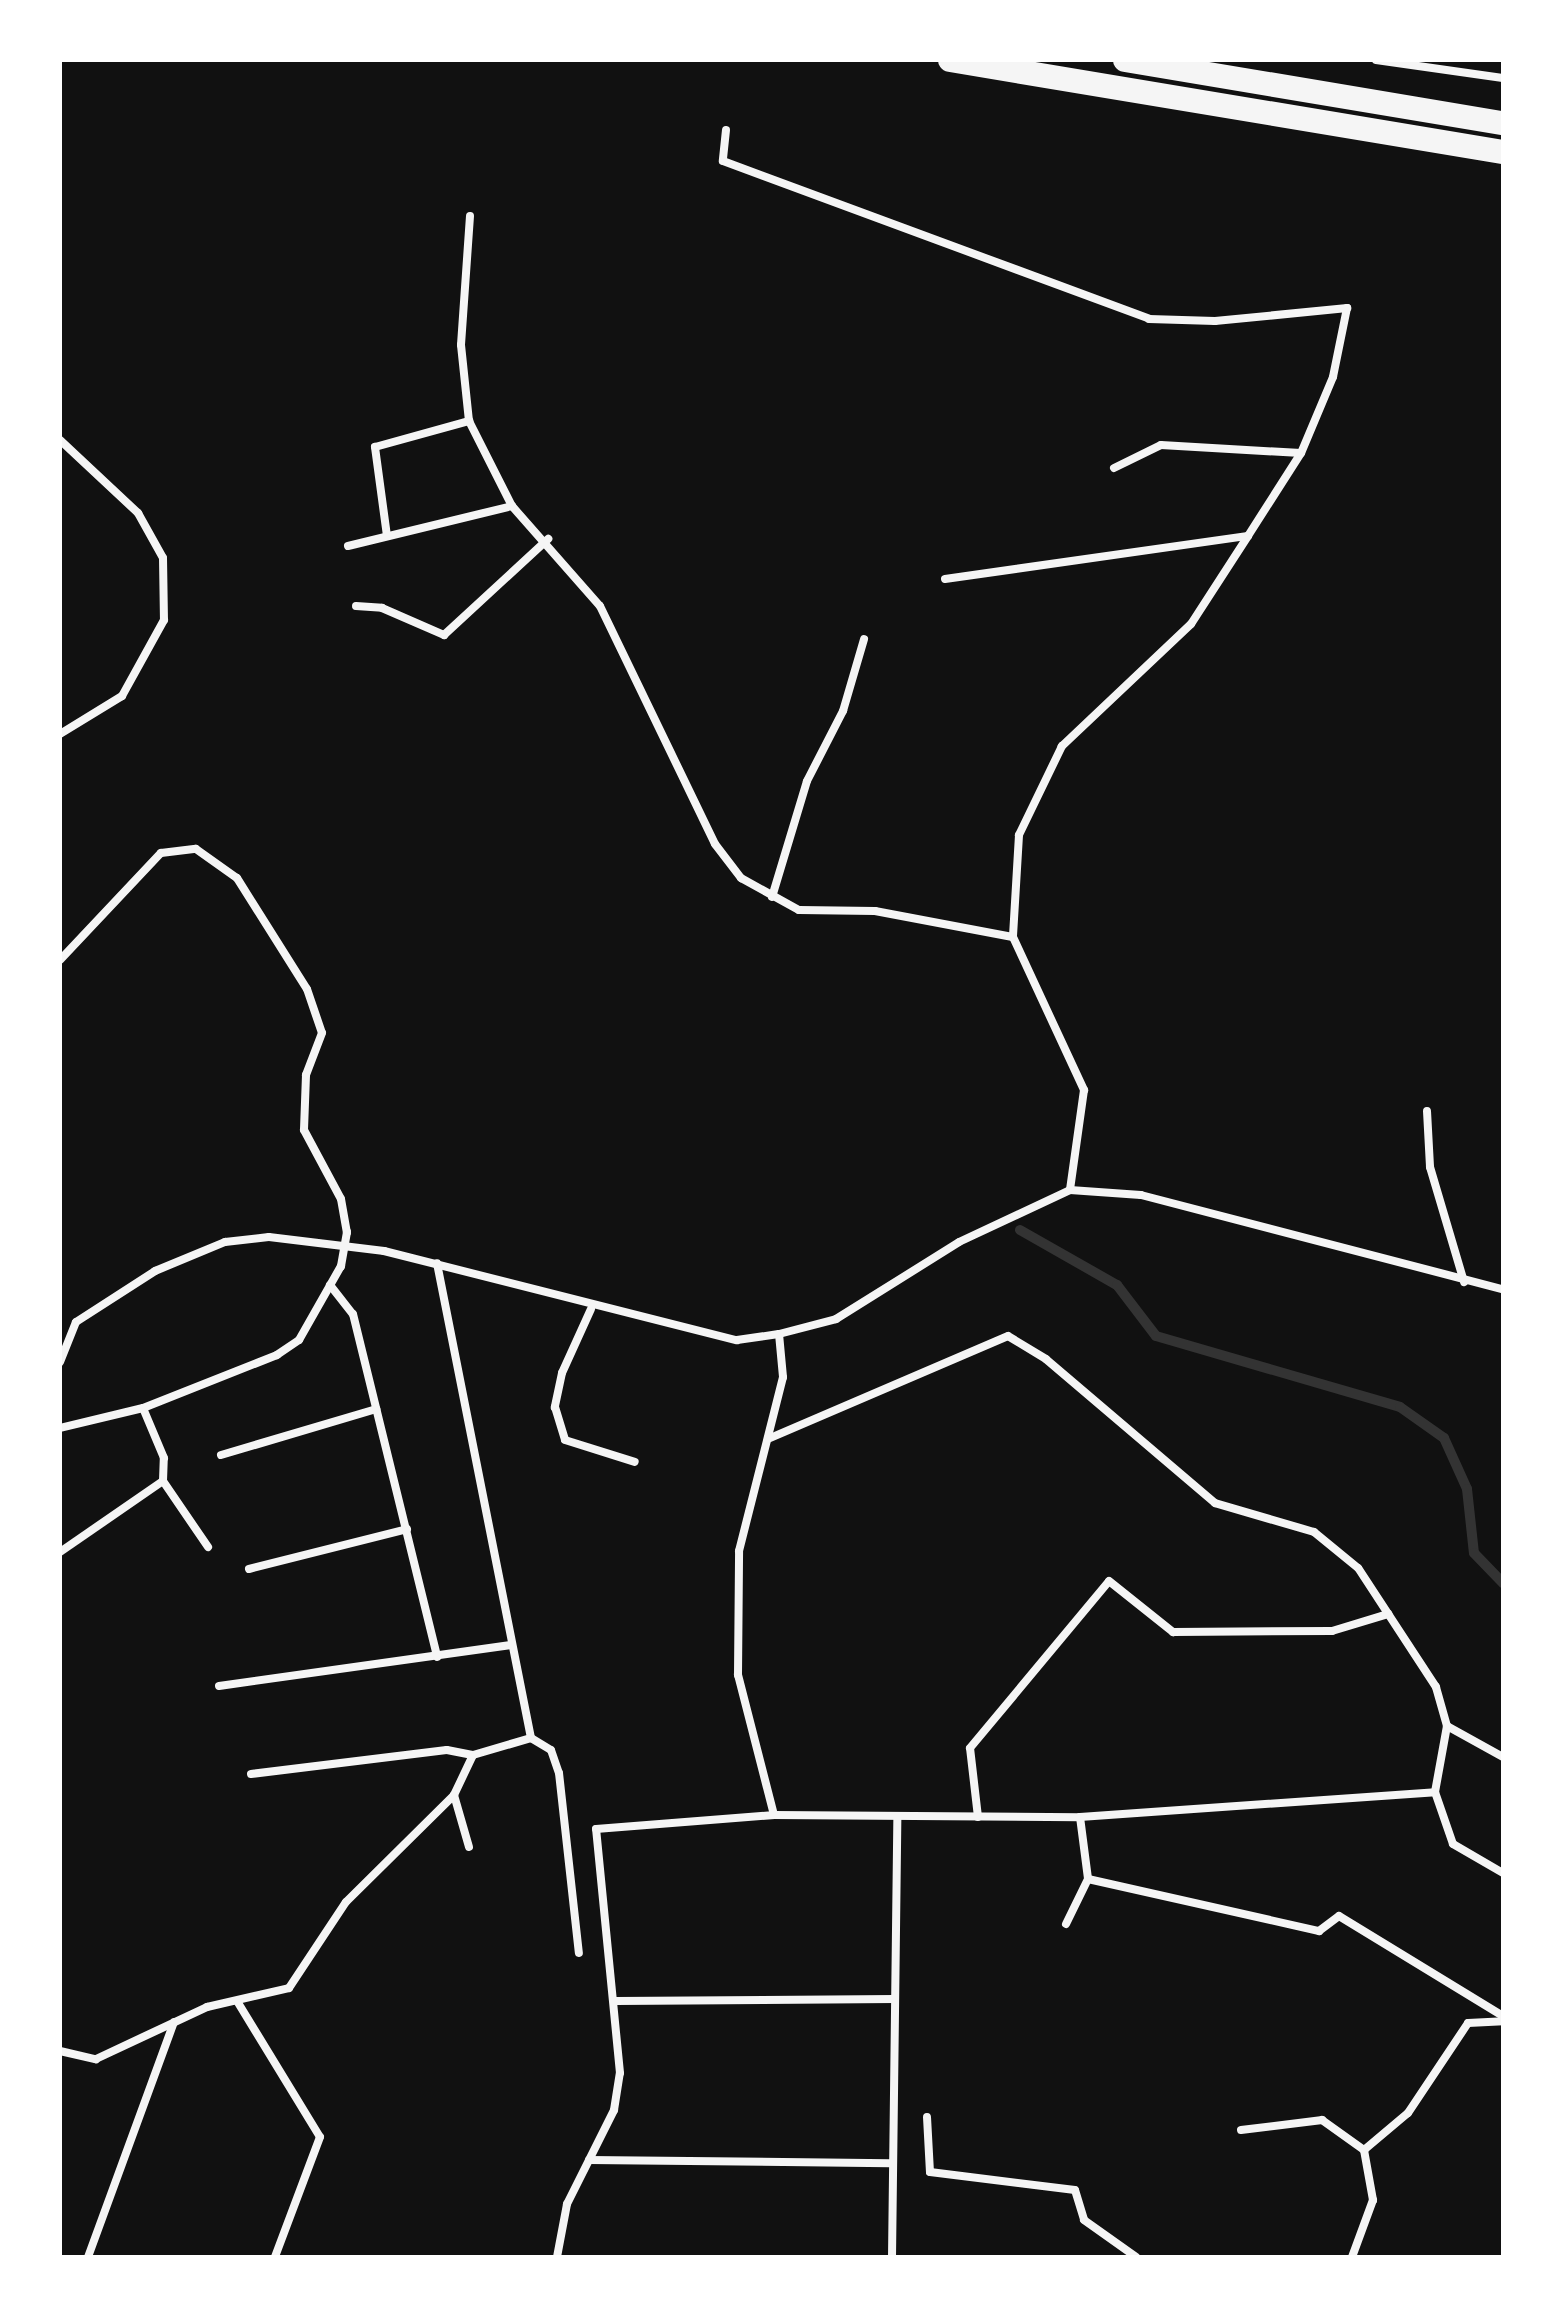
<!DOCTYPE html>
<html>
<head>
<meta charset="utf-8">
<style>
  body { margin:0 }
  #map { position:relative; width:1563px; height:2317px; overflow:hidden; background:#111; font-family:"PT Sans",sans-serif }
  div>[style] { position:absolute }
  .stream>* { height:10px; margin:-5px; padding:0 5px; transform-origin:5px; border-radius:5px; background:#333 }
  .minor>* { height:8px; margin:-4px; padding:0 4px; transform-origin:4px; border-radius:4px; background:#f5f5f5 }
  .motorway>* { height:24px; margin:-12px; padding:0 12px; transform-origin:12px; border-radius:12px; background:#f5f5f5 }
  span { translate:-50% -50%; white-space:nowrap; text-align:center; line-height:1.15; -webkit-text-stroke:8px #fff; paint-order:stroke }
  .frame { position:absolute; inset:0; border:62px solid #fff; pointer-events:none }
</style>
</head>
<body>
<div id="map">
  <div class="stream">
    <i style="left:1020px;top:1230px;width:112px;rotate:29.6deg"></i>
    <i style="left:1117px;top:1285px;width:64px;rotate:52.6deg"></i>
    <i style="left:1156px;top:1336px;width:254px;rotate:16.2deg"></i>
    <i style="left:1400px;top:1407px;width:54px;rotate:35.2deg"></i>
    <i style="left:1444px;top:1438px;width:56px;rotate:65.7deg"></i>
    <i style="left:1467px;top:1489px;width:64px;rotate:83.8deg"></i>
    <i style="left:1474px;top:1553px;width:42px;rotate:46deg"></i>
  </div>
  <div class="minor">
    <i style="left:1376px;top:60px;width:128px;rotate:8.1deg"></i>
    <i style="left:726px;top:130px;width:31px;rotate:96deg"></i>
    <i style="left:723px;top:161px;width:454px;rotate:20.3deg"></i>
    <i style="left:1149px;top:319px;width:66px;rotate:1.7deg"></i>
    <i style="left:1215px;top:321px;width:133px;rotate:-5.6deg"></i>
    <i style="left:1347px;top:308px;width:70px;rotate:101.5deg"></i>
    <i style="left:1333px;top:377px;width:82px;rotate:112.8deg"></i>
    <i style="left:1301px;top:453px;width:98px;rotate:122.6deg"></i>
    <i style="left:1248px;top:536px;width:105px;rotate:122.9deg"></i>
    <i style="left:1191px;top:624px;width:178px;rotate:136.6deg"></i>
    <i style="left:1062px;top:746px;width:99px;rotate:115.8deg"></i>
    <i style="left:1019px;top:835px;width:102px;rotate:93.4deg"></i>
    <i style="left:470px;top:216px;width:129px;rotate:94deg"></i>
    <i style="left:461px;top:345px;width:76px;rotate:84deg"></i>
    <i style="left:469px;top:421px;width:95px;rotate:63.2deg"></i>
    <i style="left:512px;top:506px;width:133px;rotate:48.7deg"></i>
    <i style="left:600px;top:606px;width:264px;rotate:64.2deg"></i>
    <i style="left:715px;top:844px;width:43px;rotate:52.6deg"></i>
    <i style="left:741px;top:878px;width:66px;rotate:28.9deg"></i>
    <i style="left:799px;top:910px;width:76px;rotate:0.8deg"></i>
    <i style="left:875px;top:911px;width:140px;rotate:10.7deg"></i>
    <i style="left:1013px;top:937px;width:169px;rotate:65.1deg"></i>
    <i style="left:1084px;top:1090px;width:101px;rotate:98deg"></i>
    <i style="left:60px;top:440px;width:107px;rotate:43.1deg"></i>
    <i style="left:138px;top:513px;width:51px;rotate:60.9deg"></i>
    <i style="left:163px;top:558px;width:62px;rotate:89.1deg"></i>
    <i style="left:164px;top:620px;width:87px;rotate:118.9deg"></i>
    <i style="left:122px;top:696px;width:73px;rotate:148.5deg"></i>
    <i style="left:1114px;top:468px;width:52px;rotate:-26.1deg"></i>
    <i style="left:1161px;top:445px;width:140px;rotate:3.3deg"></i>
    <i style="left:387px;top:536px;width:90px;rotate:-97.7deg"></i>
    <i style="left:375px;top:447px;width:98px;rotate:-15.5deg"></i>
    <i style="left:348px;top:546px;width:169px;rotate:-13.7deg"></i>
    <i style="left:945px;top:579px;width:306px;rotate:-8.1deg"></i>
    <i style="left:356px;top:606px;width:26px;rotate:4deg"></i>
    <i style="left:382px;top:608px;width:68px;rotate:23.5deg"></i>
    <i style="left:444px;top:635px;width:142px;rotate:-42.7deg"></i>
    <i style="left:772px;top:897px;width:121px;rotate:-73.2deg"></i>
    <i style="left:807px;top:781px;width:79px;rotate:-62.8deg"></i>
    <i style="left:843px;top:711px;width:75px;rotate:-73.7deg"></i>
    <i style="left:60px;top:960px;width:147px;rotate:-46.7deg"></i>
    <i style="left:161px;top:853px;width:35px;rotate:-7deg"></i>
    <i style="left:196px;top:849px;width:50px;rotate:35.3deg"></i>
    <i style="left:237px;top:878px;width:131px;rotate:57.8deg"></i>
    <i style="left:307px;top:989px;width:46px;rotate:71.2deg"></i>
    <i style="left:322px;top:1033px;width:45px;rotate:110.9deg"></i>
    <i style="left:306px;top:1075px;width:55px;rotate:92.1deg"></i>
    <i style="left:304px;top:1130px;width:78px;rotate:61.8deg"></i>
    <i style="left:341px;top:1199px;width:34px;rotate:80deg"></i>
    <i style="left:347px;top:1232px;width:35px;rotate:100deg"></i>
    <i style="left:341px;top:1266px;width:85px;rotate:119.6deg"></i>
    <i style="left:299px;top:1340px;width:27px;rotate:146deg"></i>
    <i style="left:277px;top:1355px;width:144px;rotate:158.4deg"></i>
    <i style="left:143px;top:1408px;width:85px;rotate:166.5deg"></i>
    <i style="left:1427px;top:1111px;width:56px;rotate:86.9deg"></i>
    <i style="left:1430px;top:1167px;width:120px;rotate:73.5deg"></i>
    <i style="left:330px;top:1285px;width:37px;rotate:52deg"></i>
    <i style="left:353px;top:1314px;width:353px;rotate:76.2deg"></i>
    <i style="left:591px;top:1309px;width:70px;rotate:114.4deg"></i>
    <i style="left:562px;top:1373px;width:35px;rotate:102deg"></i>
    <i style="left:555px;top:1407px;width:34px;rotate:73deg"></i>
    <i style="left:565px;top:1440px;width:73px;rotate:17.4deg"></i>
    <i style="left:60px;top:1362px;width:43px;rotate:-68.2deg"></i>
    <i style="left:76px;top:1322px;width:94px;rotate:-32.8deg"></i>
    <i style="left:155px;top:1271px;width:76px;rotate:-22.5deg"></i>
    <i style="left:225px;top:1242px;width:44px;rotate:-6.5deg"></i>
    <i style="left:269px;top:1237px;width:116px;rotate:6.9deg"></i>
    <i style="left:384px;top:1251px;width:364px;rotate:14.2deg"></i>
    <i style="left:737px;top:1340px;width:42px;rotate:-8.1deg"></i>
    <i style="left:779px;top:1334px;width:59px;rotate:-14.7deg"></i>
    <i style="left:836px;top:1319px;width:145px;rotate:-32deg"></i>
    <i style="left:959px;top:1242px;width:123px;rotate:-25.1deg"></i>
    <i style="left:1070px;top:1190px;width:71px;rotate:4deg"></i>
    <i style="left:1141px;top:1195px;width:374px;rotate:14.6deg"></i>
    <i style="left:221px;top:1455px;width:162px;rotate:-16.5deg"></i>
    <i style="left:163px;top:1481px;width:80px;rotate:55.7deg"></i>
    <i style="left:60px;top:1552px;width:125px;rotate:-34.6deg"></i>
    <i style="left:163px;top:1481px;width:23px;rotate:-88deg"></i>
    <i style="left:164px;top:1458px;width:54px;rotate:-112.8deg"></i>
    <i style="left:249px;top:1569px;width:163px;rotate:-14.2deg"></i>
    <i style="left:219px;top:1686px;width:295px;rotate:-8deg"></i>
    <i style="left:1447px;top:1726px;width:64px;rotate:29deg"></i>
    <i style="left:531px;top:1738px;width:23px;rotate:31deg"></i>
    <i style="left:551px;top:1750px;width:24px;rotate:71deg"></i>
    <i style="left:559px;top:1773px;width:181px;rotate:83.7deg"></i>
    <i style="left:251px;top:1774px;width:197px;rotate:-7deg"></i>
    <i style="left:447px;top:1750px;width:26px;rotate:11deg"></i>
    <i style="left:1435px;top:1792px;width:55px;rotate:70.9deg"></i>
    <i style="left:1453px;top:1844px;width:58px;rotate:30.1deg"></i>
    <i style="left:454px;top:1795px;width:54px;rotate:73.9deg"></i>
    <i style="left:774px;top:1815px;width:145px;rotate:-104.4deg"></i>
    <i style="left:738px;top:1675px;width:124px;rotate:-89.5deg"></i>
    <i style="left:739px;top:1551px;width:179px;rotate:-75.8deg"></i>
    <i style="left:783px;top:1377px;width:43px;rotate:-95.3deg"></i>
    <i style="left:978px;top:1817px;width:69px;rotate:-96.6deg"></i>
    <i style="left:970px;top:1748px;width:217px;rotate:-50.2deg"></i>
    <i style="left:1109px;top:1581px;width:82px;rotate:38.6deg"></i>
    <i style="left:1173px;top:1632px;width:159px;rotate:-0.4deg"></i>
    <i style="left:1332px;top:1631px;width:59px;rotate:-16.9deg"></i>
    <i style="left:1080px;top:1817px;width:63px;rotate:82.6deg"></i>
    <i style="left:1088px;top:1879px;width:237px;rotate:12.7deg"></i>
    <i style="left:1319px;top:1931px;width:25px;rotate:-37deg"></i>
    <i style="left:1339px;top:1916px;width:192px;rotate:31.4deg"></i>
    <i style="left:1066px;top:1924px;width:50px;rotate:-63.9deg"></i>
    <i style="left:237px;top:2001px;width:159px;rotate:58.6deg"></i>
    <i style="left:320px;top:2137px;width:128px;rotate:110.6deg"></i>
    <i style="left:616px;top:2001px;width:279px;rotate:-0.4deg"></i>
    <i style="left:60px;top:2051px;width:37px;rotate:13deg"></i>
    <i style="left:96px;top:2059px;width:123px;rotate:-25.1deg"></i>
    <i style="left:207px;top:2007px;width:84px;rotate:-13deg"></i>
    <i style="left:289px;top:1988px;width:103px;rotate:-56.5deg"></i>
    <i style="left:346px;top:1902px;width:152px;rotate:-44.7deg"></i>
    <i style="left:454px;top:1795px;width:44px;rotate:-64.6deg"></i>
    <i style="left:473px;top:1755px;width:60px;rotate:-16.3deg"></i>
    <i style="left:531px;top:1738px;width:484px;rotate:-101.2deg"></i>
    <i style="left:927px;top:2117px;width:55px;rotate:86.9deg"></i>
    <i style="left:930px;top:2172px;width:146px;rotate:7.1deg"></i>
    <i style="left:1075px;top:2190px;width:31px;rotate:73deg"></i>
    <i style="left:1084px;top:2220px;width:64px;rotate:35.4deg"></i>
    <i style="left:1241px;top:2130px;width:82px;rotate:-7deg"></i>
    <i style="left:1322px;top:2120px;width:52px;rotate:35.5deg"></i>
    <i style="left:1364px;top:2150px;width:51px;rotate:79.8deg"></i>
    <i style="left:1373px;top:2200px;width:61px;rotate:110.2deg"></i>
    <i style="left:1364px;top:2150px;width:57px;rotate:-40.1deg"></i>
    <i style="left:1408px;top:2113px;width:108px;rotate:-56.3deg"></i>
    <i style="left:1468px;top:2023px;width:35px;rotate:-3deg"></i>
    <i style="left:589px;top:2160px;width:301px;rotate:0.6deg"></i>
    <i style="left:88px;top:2257px;width:250px;rotate:-69.9deg"></i>
    <i style="left:557px;top:2257px;width:54px;rotate:-79.3deg"></i>
    <i style="left:567px;top:2204px;width:105px;rotate:-63.4deg"></i>
    <i style="left:614px;top:2110px;width:37px;rotate:-81deg"></i>
    <i style="left:620px;top:2073px;width:245px;rotate:-95.6deg"></i>
    <i style="left:596px;top:1829px;width:179px;rotate:-4.5deg"></i>
    <i style="left:774px;top:1815px;width:306px;rotate:0.4deg"></i>
    <i style="left:1080px;top:1817px;width:356px;rotate:-4deg"></i>
    <i style="left:1435px;top:1792px;width:67px;rotate:-79.7deg"></i>
    <i style="left:1447px;top:1726px;width:41px;rotate:-105.8deg"></i>
    <i style="left:1436px;top:1687px;width:142px;rotate:-123.2deg"></i>
    <i style="left:1358px;top:1568px;width:57px;rotate:-140.7deg"></i>
    <i style="left:1314px;top:1532px;width:103px;rotate:-163.7deg"></i>
    <i style="left:1215px;top:1503px;width:222px;rotate:-139.6deg"></i>
    <i style="left:1046px;top:1359px;width:44px;rotate:-148.8deg"></i>
    <i style="left:1008px;top:1336px;width:261px;rotate:156.8deg"></i>
    <i style="left:892px;top:2257px;width:438px;rotate:-89.3deg"></i>
  </div>
  <div class="motorway">
    <i style="left:950px;top:60px;width:561px;rotate:9.45deg"></i>
    <i style="left:1125px;top:60px;width:383px;rotate:9.5deg"></i>
  </div>
  <div class="frame"></div>
</div>
</body>
</html>
